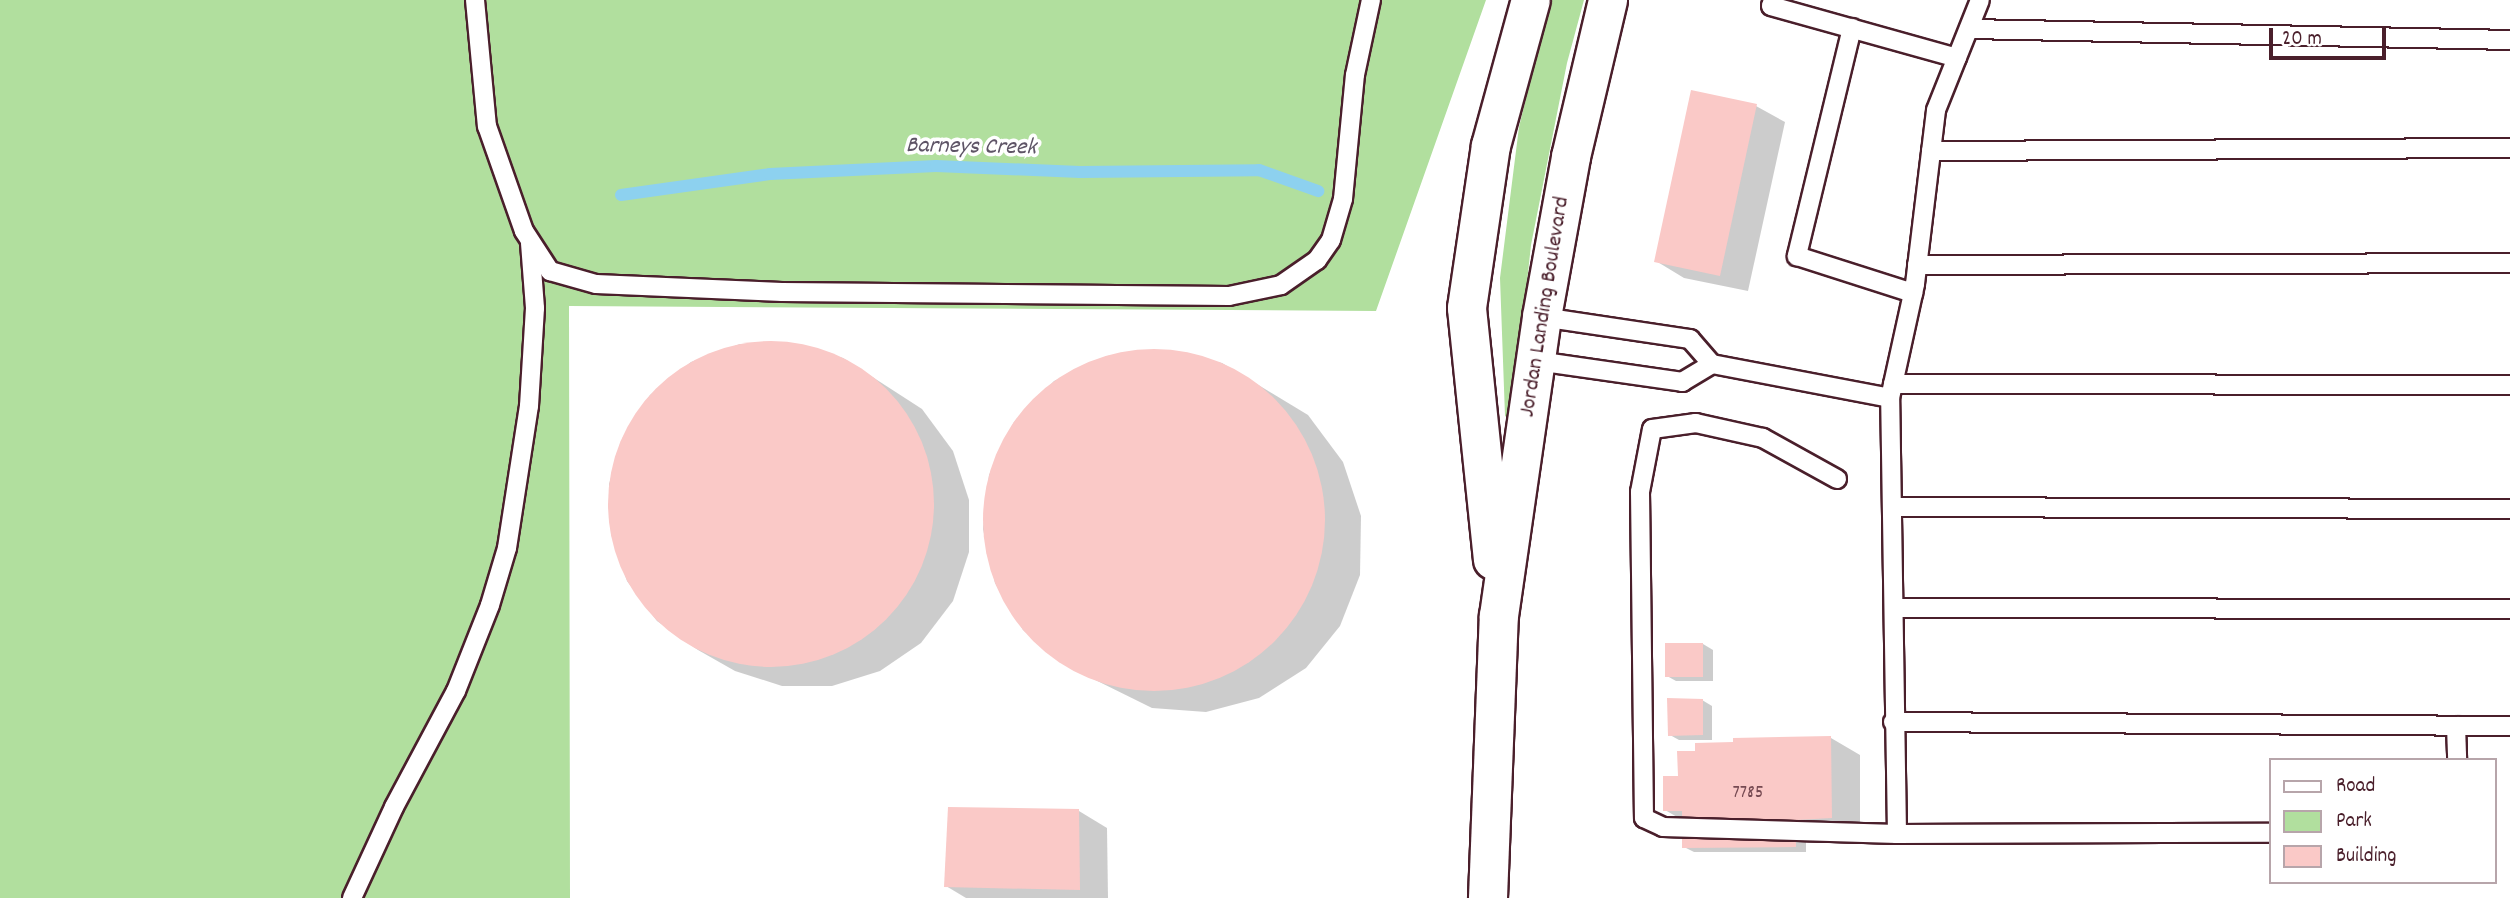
<!DOCTYPE html>
<html>
<head>
<meta charset="utf-8">
<style>
  body { margin:0 }
  #map { position:relative; width:2510px; height:898px; overflow:hidden; background:#fff; font-family:Dekko,sans-serif }
  div>[style] { position:absolute }
  .green>* { inset:0; background:#b1df9e }
  .shadow>* { inset:0; background:#0003 }
  .stream>* { height:12px; margin:-6px; padding:0 6px; transform-origin:6px; border-radius:6px; background:#8dd1ef }
  .building>* { inset:0; background:#fac9c7 }
  .round { border-radius:50% }
  .roads { filter:drop-shadow(2px 0 #4a1f2b) drop-shadow(-2px 0 #4a1f2b) drop-shadow(0 2px #4a1f2b) drop-shadow(0 -2px #4a1f2b) }
  .service>* { height:18px; margin:-9px; padding:0 9px; transform-origin:9px; border-radius:9px; background:#fff }
  .secondary>* { height:38px; margin:-19px; padding:0 19px; transform-origin:19px; border-radius:19px; background:#fff }
  span { translate:-50% -50%; white-space:nowrap; text-align:center; line-height:1.15; -webkit-text-stroke:7px #fff; paint-order:stroke }
  .number-label { font-size:19px; color:#764a52 }
  .number-label span { -webkit-text-stroke-width:0 }
  .street-label { font-size:23px; color:#4a1f2b }
  .water-label { font-size:24px; color:#5e5466; font-style:italic }
  .legend { position:absolute; left:2269px; top:758px; width:228px; height:126px; box-sizing:border-box; background:#fff; border:2px solid #b7a5aa; margin:0; padding:9px 12px; list-style:none; font-size:21px; color:#4a1f2b }
  .legend li { display:flex; align-items:center; gap:14px; height:35px }
  .legend b { width:35px; border:2px solid #b7a5aa }
  .scale { position:absolute; left:2269px; top:28px; width:117px; height:32px; box-sizing:border-box; border:4px solid #4a1f2b; border-top:0; padding-left:9px; font-size:21px; line-height:24px; white-space:nowrap; color:#4a1f2b; -webkit-text-stroke:5px #fff; paint-order:stroke }
</style>
</head>
<body>
<div id="map">
  <div class="green">
    <i style="clip-path:polygon(0 0,1486px 0,1376px 311px,569px 306px,570px 898px,0 898px)"></i>
    <i style="clip-path:polygon(1550px 0,1584px 0,1567px 63px,1531px 245px,1512px 421px,1505px 416px,1500px 278px,1519px 127px)"></i>
  </div>
  <div class="shadow">
    <i style="clip-path:polygon(1756px 106px,1785px 122px,1748px 291px,1684px 278px,1656px 261px)"></i>
    <i style="clip-path:polygon(792px 343px,843px 358px,922px 409px,953px 451px,969px 500px,969px 552px,953px 601px,921px 643px,880px 671px,832px 686px,782px 686px,735px 671px,698px 650px,657px 621px,627px 581px,611px 534px,609px 484px,623px 437px,650px 395px,691px 362px,740px 344px)"></i>
    <i style="clip-path:polygon(1165px 350px,1222px 363px,1308px 415px,1343px 462px,1361px 516px,1360px 575px,1340px 626px,1306px 668px,1259px 698px,1206px 712px,1152px 708px,1065px 665px,1023px 630px,995px 583px,983px 529px,989px 475px,1014px 422px,1054px 381px,1107px 356px)"></i>
    <i style="clip-path:polygon(1667px 644px,1703px 644px,1713px 650px,1713px 681px,1676px 681px,1667px 676px)"></i>
    <i style="clip-path:polygon(1702px 700px,1712px 706px,1712px 740px,1679px 740px,1670px 735px)"></i>
    <i style="clip-path:polygon(1831px 738px,1860px 755px,1860px 834px,1806px 835px,1806px 852px,1694px 852px,1684px 847px,1684px 821px,1665px 810px,1679px 778px)"></i>
    <i style="clip-path:polygon(1079px 811px,1107px 828px,1108px 898px,966px 898px,946px 886px)"></i>
  </div>
  <div class="stream">
    <i style="left:621px;top:195px;width:150px;rotate:-8deg"></i>
    <i style="left:770px;top:174px;width:166px;rotate:-2.8deg"></i>
    <i style="left:936px;top:166px;width:144px;rotate:2.4deg"></i>
    <i style="left:1080px;top:172px;width:179px;rotate:-0.6deg"></i>
    <i style="left:1259px;top:170px;width:63px;rotate:19.6deg"></i>
  </div>
  <div class="building">
    <i style="clip-path:polygon(1691px 90px,1757px 104px,1720px 276px,1654px 262px)"></i>
    <i class="round" style="left:608px;top:341px;width:326px;height:326px"></i>
    <i class="round" style="left:983px;top:349px;width:342px;height:342px"></i>
    <i style="clip-path:polygon(1665px 643px,1703px 643px,1703px 677px,1665px 677px)"></i>
    <i style="clip-path:polygon(1667px 698px,1703px 699px,1703px 735px,1668px 736px)"></i>
    <i style="clip-path:polygon(1831px 736px,1832px 818px,1796px 820px,1796px 847px,1682px 848px,1682px 811px,1663px 811px,1663px 776px,1678px 776px,1677px 751px,1695px 751px,1695px 743px,1733px 742px,1733px 738px)"></i>
    <i style="clip-path:polygon(948px 807px,1079px 809px,1080px 890px,944px 887px)"></i>
  </div>
  <div class="roads">
    <div class="service">
      <i style="left:475px;top:0;width:127px;rotate:84.6deg"></i>
      <i style="left:487px;top:126px;width:111px;rotate:70.6deg"></i>
      <i style="left:524px;top:231px;width:48px;rotate:57deg"></i>
      <i style="left:550px;top:271px;width:48px;rotate:15.8deg"></i>
      <i style="left:596px;top:284px;width:186px;rotate:2.5deg"></i>
      <i style="left:782px;top:292px;width:447px;rotate:0.5deg"></i>
      <i style="left:1229px;top:296px;width:53px;rotate:-11.9deg"></i>
      <i style="left:1281px;top:285px;width:44px;rotate:-34.8deg"></i>
      <i style="left:1317px;top:260px;width:24px;rotate:-55deg"></i>
      <i style="left:1331px;top:240px;width:43px;rotate:-73.7deg"></i>
      <i style="left:1343px;top:199px;width:125px;rotate:-84.5deg"></i>
      <i style="left:1355px;top:75px;width:77px;rotate:-78deg"></i>
      <i style="left:1773px;top:0;width:6px;rotate:108deg"></i>
      <i style="left:1771px;top:6px;width:193px;rotate:15.6deg"></i>
      <i style="left:1852px;top:28px;width:235px;rotate:103.6deg"></i>
      <i style="left:1797px;top:256px;width:122px;rotate:17.7deg"></i>
      <i style="left:1969px;top:29px;width:541px;rotate:1.16deg"></i>
      <i style="left:1931px;top:151px;width:579px;rotate:-0.3deg"></i>
      <i style="left:1917px;top:265px;width:593px;rotate:-0.19deg"></i>
      <i style="left:1542px;top:317px;width:150px;rotate:8.5deg"></i>
      <i style="left:1690px;top:339px;width:33px;rotate:49deg"></i>
      <i style="left:1712px;top:364px;width:181px;rotate:10.8deg"></i>
      <i style="left:1537px;top:361px;width:147px;rotate:8.2deg"></i>
      <i style="left:1682px;top:382px;width:35px;rotate:-31deg"></i>
      <i style="left:1893px;top:384px;width:617px;rotate:0.09deg"></i>
      <i style="left:1837px;top:479px;width:85px;rotate:-151deg"></i>
      <i style="left:1763px;top:438px;width:69px;rotate:-167.4deg"></i>
      <i style="left:1696px;top:423px;width:44px;rotate:172.2deg"></i>
      <i style="left:1652px;top:429px;width:64px;rotate:100.8deg"></i>
      <i style="left:1640px;top:492px;width:326px;rotate:89.3deg"></i>
      <i style="left:1644px;top:818px;width:21px;rotate:25deg"></i>
      <i style="left:1663px;top:827px;width:234px;rotate:1.7deg"></i>
      <i style="left:1897px;top:834px;width:373px;rotate:-0.2deg"></i>
      <i style="left:1893px;top:507px;width:617px;rotate:0.19deg"></i>
      <i style="left:1894px;top:608px;width:616px;rotate:0.09deg"></i>
      <i style="left:1893px;top:722px;width:617px;rotate:0.37deg"></i>
      <i style="left:2456px;top:726px;width:34px;rotate:88deg"></i>
      <i style="left:1897px;top:834px;width:436px;rotate:-90.9deg"></i>
      <i style="left:1890px;top:398px;width:117px;rotate:-77.6deg"></i>
      <i style="left:1915px;top:284px;width:175px;rotate:-83.1deg"></i>
      <i style="left:1936px;top:110px;width:118px;rotate:-68.2deg"></i>
      <i style="left:352px;top:898px;width:100px;rotate:-65.2deg"></i>
      <i style="left:394px;top:807px;width:132px;rotate:-61.9deg"></i>
      <i style="left:456px;top:691px;width:92px;rotate:-68.4deg"></i>
      <i style="left:490px;top:605px;width:59px;rotate:-73.4deg"></i>
      <i style="left:507px;top:548px;width:144px;rotate:-81.2deg"></i>
      <i style="left:529px;top:406px;width:98px;rotate:-86.5deg"></i>
      <i style="left:535px;top:308px;width:65px;rotate:-94.4deg"></i>
    </div>
    <div class="secondary">
      <i style="left:1493px;top:560px;width:253px;rotate:-95.9deg"></i>
      <i style="left:1467px;top:308px;width:164px;rotate:-81.6deg"></i>
      <i style="left:1491px;top:146px;width:151px;rotate:-74.7deg"></i>
      <i style="left:1488px;top:898px;width:282px;rotate:-87.8deg"></i>
      <i style="left:1499px;top:616px;width:302px;rotate:-81.8deg"></i>
      <i style="left:1542px;top:317px;width:163px;rotate:-79.7deg"></i>
      <i style="left:1571px;top:157px;width:161px;rotate:-76.7deg"></i>
    </div>
  </div>
  <div class="number-label">
    <span style="left:1748px;top:794px">7785</span>
  </div>
  <div class="street-label">
    <span style="left:1546px;top:307px;rotate:-81deg">Jordan Landing Boulevard</span>
  </div>
  <div class="water-label">
    <span style="left:971px;top:148px;rotate:1deg">Barneys Creek</span>
  </div>
  <ul class="legend">
  <li><b style="height:9px;background:#fff"></b>Road</li>
  <li><b style="height:19px;background:#b1df9e"></b>Park</li>
  <li><b style="height:19px;background:#fac9c7"></b>Building</li>
  </ul>
  <div class="scale">20 m</div>
</div>
</body>
</html>
